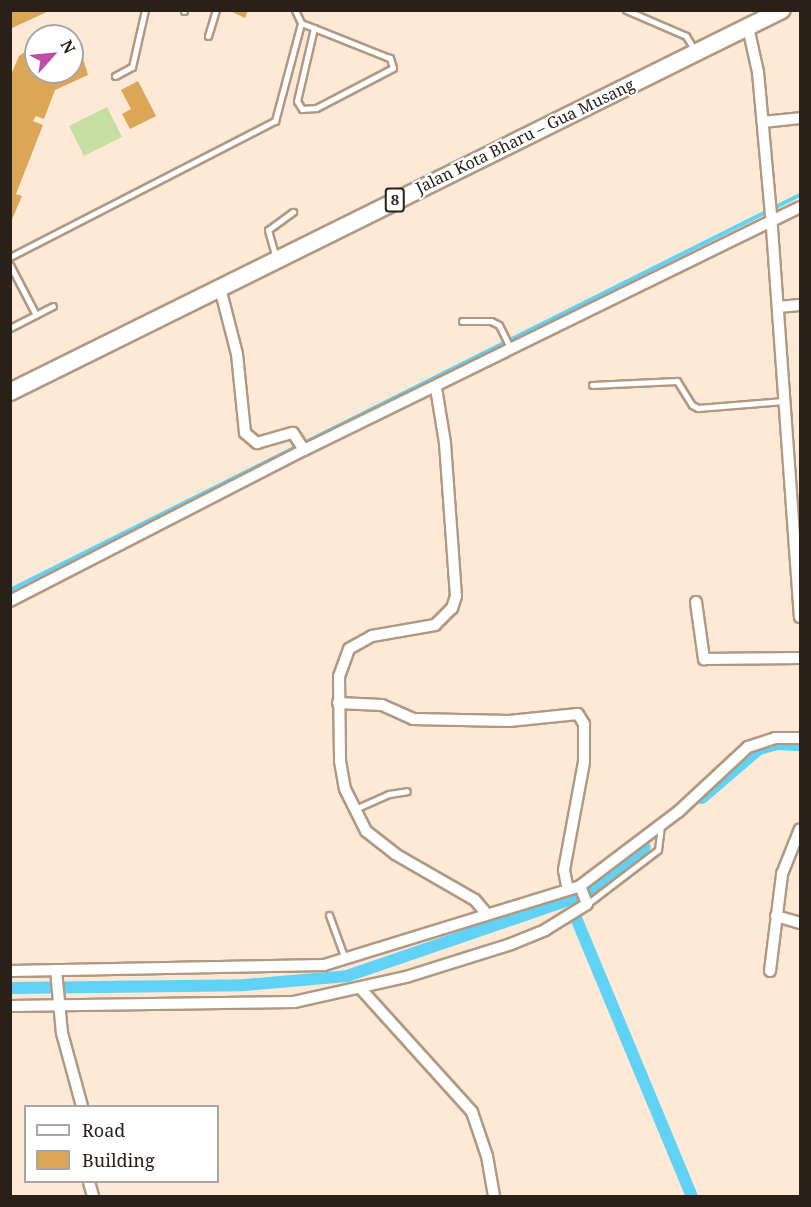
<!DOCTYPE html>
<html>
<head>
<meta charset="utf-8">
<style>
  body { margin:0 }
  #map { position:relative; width:811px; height:1207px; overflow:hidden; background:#fee9d6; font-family:"Noto Serif",serif }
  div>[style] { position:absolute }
  .green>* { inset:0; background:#c5dfa2 }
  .stream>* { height:4px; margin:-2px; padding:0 2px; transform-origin:2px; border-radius:2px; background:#5fd2f6 }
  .canal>* { height:12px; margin:-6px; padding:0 6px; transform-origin:6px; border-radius:6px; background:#5fd2f6 }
  .building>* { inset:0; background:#dba757 }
  .roads { filter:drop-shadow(2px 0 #b19981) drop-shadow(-2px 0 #b19981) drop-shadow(0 2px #b19981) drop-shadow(0 -2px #b19981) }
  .lane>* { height:5px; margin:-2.5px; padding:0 2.5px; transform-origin:2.5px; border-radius:2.5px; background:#fff }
  .street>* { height:10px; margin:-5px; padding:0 5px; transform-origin:5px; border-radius:5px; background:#fff }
  .primary>* { height:16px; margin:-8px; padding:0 8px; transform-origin:8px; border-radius:8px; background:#fff }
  span { translate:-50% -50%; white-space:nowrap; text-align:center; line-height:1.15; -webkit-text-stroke:4.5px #fff; paint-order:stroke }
  .shield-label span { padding:2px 4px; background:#fff; border:2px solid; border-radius:4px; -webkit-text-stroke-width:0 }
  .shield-label { font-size:15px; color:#292017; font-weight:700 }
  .street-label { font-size:16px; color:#292017 }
  .frame { position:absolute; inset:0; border:12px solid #292017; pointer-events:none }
  .legend { position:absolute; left:24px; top:1105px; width:195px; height:78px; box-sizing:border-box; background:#fff; border:2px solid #a9a6a2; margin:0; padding:8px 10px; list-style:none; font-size:18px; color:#292017 }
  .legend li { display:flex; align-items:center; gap:12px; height:30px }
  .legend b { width:30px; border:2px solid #a9a6a2 }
  .north { position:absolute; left:24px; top:24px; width:60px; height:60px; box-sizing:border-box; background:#fff; border:2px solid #a9a6a2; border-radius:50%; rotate:63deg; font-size:16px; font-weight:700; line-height:24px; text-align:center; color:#292017 }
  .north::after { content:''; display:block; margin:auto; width:21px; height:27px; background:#be4da8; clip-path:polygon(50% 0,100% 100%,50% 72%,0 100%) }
</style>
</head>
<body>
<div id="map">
  <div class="green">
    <i style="clip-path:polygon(107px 107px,122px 137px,84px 156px,69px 126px)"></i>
  </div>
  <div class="stream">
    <i style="left:10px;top:590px;width:883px;rotate:-26.57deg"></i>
  </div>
  <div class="canal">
    <i style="left:702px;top:798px;width:75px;rotate:-40.7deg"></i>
    <i style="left:759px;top:749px;width:20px;rotate:-15deg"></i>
    <i style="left:778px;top:744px;width:22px;rotate:3deg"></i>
    <i style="left:590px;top:891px;width:70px;rotate:-38.7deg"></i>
    <i style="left:576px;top:918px;width:301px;rotate:67.4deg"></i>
    <i style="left:10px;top:988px;width:235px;rotate:-0.7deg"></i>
    <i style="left:245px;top:985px;width:102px;rotate:-5deg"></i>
    <i style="left:347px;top:976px;width:241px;rotate:-18.9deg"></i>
  </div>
  <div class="building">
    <i style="clip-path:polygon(10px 10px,51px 10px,10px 29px)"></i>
    <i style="clip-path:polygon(228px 10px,248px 10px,245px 18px)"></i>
    <i style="clip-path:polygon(72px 39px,77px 51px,80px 49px,88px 75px,55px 90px,44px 119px,36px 116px,33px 121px,43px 125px,16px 194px,22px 196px,10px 224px,10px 77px,19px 56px,36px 44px,36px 72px,72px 72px)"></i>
    <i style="clip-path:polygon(138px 81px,156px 116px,130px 129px,122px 114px,131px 109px,121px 90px)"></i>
  </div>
  <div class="roads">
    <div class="lane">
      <i style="left:626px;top:10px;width:65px;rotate:23.4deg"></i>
      <i style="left:686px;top:36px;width:17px;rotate:59deg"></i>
      <i style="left:184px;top:11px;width:1px;rotate:-90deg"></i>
      <i style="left:301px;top:23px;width:14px;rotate:21deg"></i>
      <i style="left:314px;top:28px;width:79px;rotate:21.7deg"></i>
      <i style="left:387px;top:57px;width:3px;rotate:18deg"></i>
      <i style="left:390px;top:58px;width:10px;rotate:73deg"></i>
      <i style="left:393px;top:68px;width:87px;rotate:152.5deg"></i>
      <i style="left:316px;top:108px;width:14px;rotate:176deg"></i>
      <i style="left:302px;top:109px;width:9px;rotate:-122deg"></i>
      <i style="left:297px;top:101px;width:75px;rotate:-76.9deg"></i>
      <i style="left:208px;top:36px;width:27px;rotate:-73deg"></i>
      <i style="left:115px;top:76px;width:19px;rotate:-28deg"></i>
      <i style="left:132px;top:67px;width:58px;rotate:-77.2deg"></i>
      <i style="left:10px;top:257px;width:298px;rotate:-27.2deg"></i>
      <i style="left:275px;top:121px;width:101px;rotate:-75.1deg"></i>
      <i style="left:301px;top:23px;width:14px;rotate:-115deg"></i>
      <i style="left:276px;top:258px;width:29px;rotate:-106deg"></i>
      <i style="left:268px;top:230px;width:31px;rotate:-36deg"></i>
      <i style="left:10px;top:265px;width:56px;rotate:62.5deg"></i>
      <i style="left:462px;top:321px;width:29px"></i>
      <i style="left:491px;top:321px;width:9px;rotate:27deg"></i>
      <i style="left:499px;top:325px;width:25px;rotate:64deg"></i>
      <i style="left:10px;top:328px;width:48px;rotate:-27.1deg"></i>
      <i style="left:592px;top:385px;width:85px;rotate:-2.7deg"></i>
      <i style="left:677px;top:381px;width:28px;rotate:58deg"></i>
      <i style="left:692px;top:405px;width:7px;rotate:27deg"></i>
      <i style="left:698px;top:408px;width:86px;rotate:-4.7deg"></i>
      <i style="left:355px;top:809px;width:37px;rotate:-24deg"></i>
      <i style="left:389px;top:794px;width:18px;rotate:-9deg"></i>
      <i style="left:587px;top:904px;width:89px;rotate:-37.3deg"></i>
      <i style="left:658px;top:850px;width:23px;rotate:-83deg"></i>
      <i style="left:329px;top:915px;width:47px;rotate:70deg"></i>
    </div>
    <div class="street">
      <i style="left:748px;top:27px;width:46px;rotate:77.5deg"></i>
      <i style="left:758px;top:72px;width:143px;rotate:84.8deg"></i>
      <i style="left:771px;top:214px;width:404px;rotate:85.9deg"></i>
      <i style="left:763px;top:122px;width:37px;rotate:-6deg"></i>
      <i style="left:220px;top:288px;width:68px;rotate:75.6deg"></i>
      <i style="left:237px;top:354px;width:79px;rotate:84.2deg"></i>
      <i style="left:245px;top:433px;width:16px;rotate:40deg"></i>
      <i style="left:257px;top:443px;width:37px;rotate:-16deg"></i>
      <i style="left:293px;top:433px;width:20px;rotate:57deg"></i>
      <i style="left:778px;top:307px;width:22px;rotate:-5deg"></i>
      <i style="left:436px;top:388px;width:56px;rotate:80.7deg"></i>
      <i style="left:445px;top:443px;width:153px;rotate:85.9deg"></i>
      <i style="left:456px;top:596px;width:13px;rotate:108deg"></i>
      <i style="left:452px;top:608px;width:24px;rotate:135deg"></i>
      <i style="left:435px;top:625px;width:64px;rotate:170.1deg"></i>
      <i style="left:372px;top:636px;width:26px;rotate:151deg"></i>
      <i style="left:349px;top:649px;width:29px;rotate:110deg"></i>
      <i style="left:339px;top:676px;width:85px;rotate:89.3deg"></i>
      <i style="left:340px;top:761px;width:28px;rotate:80deg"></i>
      <i style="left:345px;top:789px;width:47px;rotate:63.4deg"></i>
      <i style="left:366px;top:831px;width:37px;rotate:38deg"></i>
      <i style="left:395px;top:854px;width:92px;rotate:29.9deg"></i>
      <i style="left:475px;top:900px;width:17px;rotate:50deg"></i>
      <i style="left:10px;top:601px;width:331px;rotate:-27.2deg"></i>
      <i style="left:304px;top:450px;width:552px;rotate:-26.1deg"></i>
      <i style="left:696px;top:602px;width:58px;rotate:82deg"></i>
      <i style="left:704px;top:659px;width:96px;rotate:-0.6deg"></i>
      <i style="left:338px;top:703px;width:44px;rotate:2.6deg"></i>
      <i style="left:382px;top:705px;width:34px;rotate:24deg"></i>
      <i style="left:413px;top:719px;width:96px;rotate:1.2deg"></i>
      <i style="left:509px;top:721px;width:69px;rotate:-5.8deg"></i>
      <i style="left:578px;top:714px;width:12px;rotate:59deg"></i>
      <i style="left:584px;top:724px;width:38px;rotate:90deg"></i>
      <i style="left:584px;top:762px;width:110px;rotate:100.5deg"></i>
      <i style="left:564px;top:870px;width:20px;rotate:79deg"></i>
      <i style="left:776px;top:916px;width:25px;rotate:16deg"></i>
      <i style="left:56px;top:970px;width:63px;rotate:84.6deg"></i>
      <i style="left:62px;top:1033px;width:76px;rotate:74.7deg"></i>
      <i style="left:10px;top:971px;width:314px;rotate:-1.1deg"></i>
      <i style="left:324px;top:965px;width:268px;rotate:-17.1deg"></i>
      <i style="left:770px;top:971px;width:98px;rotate:-82.9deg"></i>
      <i style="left:782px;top:874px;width:48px;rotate:-68.2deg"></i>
      <i style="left:361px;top:989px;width:166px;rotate:47.9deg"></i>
      <i style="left:472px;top:1112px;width:46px;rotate:71.2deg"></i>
      <i style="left:487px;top:1156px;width:41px;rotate:80.1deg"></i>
      <i style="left:10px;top:1006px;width:284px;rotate:-0.8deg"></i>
      <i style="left:294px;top:1002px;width:115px;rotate:-12.6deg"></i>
      <i style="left:406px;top:977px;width:110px;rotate:-17.4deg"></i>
      <i style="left:511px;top:944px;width:37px;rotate:-22deg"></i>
      <i style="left:545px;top:930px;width:49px;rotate:-31.8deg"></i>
      <i style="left:587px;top:904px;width:19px;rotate:-111deg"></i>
      <i style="left:580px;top:886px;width:123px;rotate:-37.1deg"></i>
      <i style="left:678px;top:812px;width:96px;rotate:-42.9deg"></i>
      <i style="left:748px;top:747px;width:28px;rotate:-18deg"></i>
      <i style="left:775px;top:738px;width:25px"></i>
      <i style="left:89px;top:1182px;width:15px;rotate:74deg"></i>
    </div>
    <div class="primary">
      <i style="left:10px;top:392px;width:861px;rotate:-26.33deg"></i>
    </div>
  </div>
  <div class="shield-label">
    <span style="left:395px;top:200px">8</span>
  </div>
  <div class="street-label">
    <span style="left:525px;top:136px;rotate:-26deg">Jalan Kota Bharu – Gua Musang</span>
  </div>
  <div class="frame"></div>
  <ul class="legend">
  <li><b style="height:8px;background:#fff"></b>Road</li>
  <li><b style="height:16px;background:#dba757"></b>Building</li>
  </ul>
  <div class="north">N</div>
</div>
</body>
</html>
